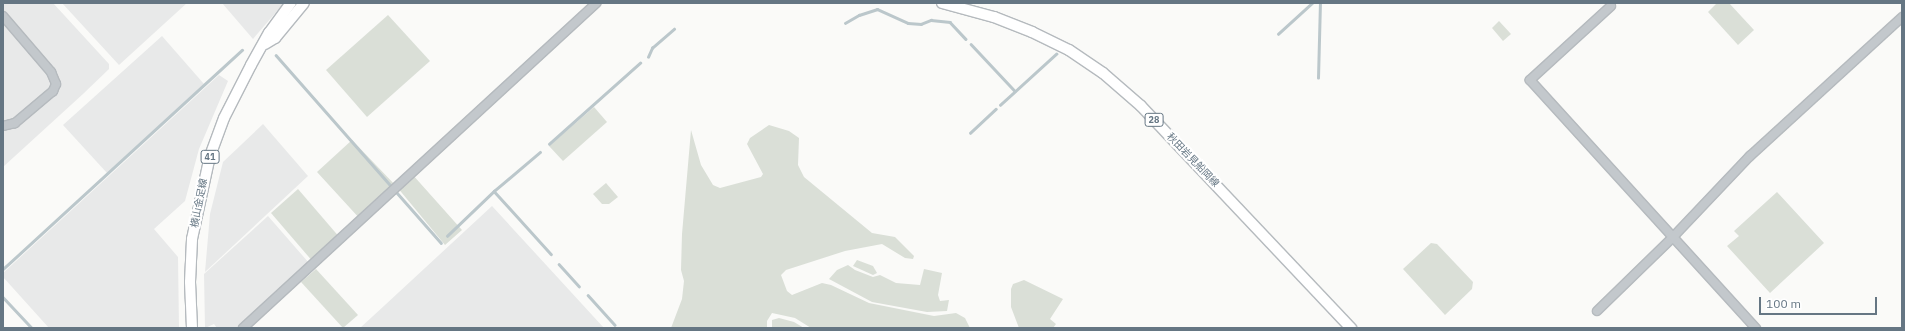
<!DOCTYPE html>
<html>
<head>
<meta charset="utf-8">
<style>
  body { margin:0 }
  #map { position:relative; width:1905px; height:331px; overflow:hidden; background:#fafaf8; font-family:"IBM Plex Sans","Noto Sans JP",sans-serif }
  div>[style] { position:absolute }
  .built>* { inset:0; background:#e8e9e9 }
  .green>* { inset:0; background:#dadfd7 }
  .stream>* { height:2.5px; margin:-1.25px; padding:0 1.25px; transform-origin:1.25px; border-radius:1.25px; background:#bbc7cb }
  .roads { filter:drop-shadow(1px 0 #b5babe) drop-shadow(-1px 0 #b5babe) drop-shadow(0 1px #b5babe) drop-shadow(0 -1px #b5babe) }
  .tertiary>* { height:8px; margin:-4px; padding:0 4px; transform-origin:4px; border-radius:4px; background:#c3c8cc }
  .primary>* { height:10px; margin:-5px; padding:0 5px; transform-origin:5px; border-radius:5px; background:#fff }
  span { translate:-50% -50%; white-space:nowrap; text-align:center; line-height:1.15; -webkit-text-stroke:4px #fff; paint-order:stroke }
  .shield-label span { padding:1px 3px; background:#fff; border:1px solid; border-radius:3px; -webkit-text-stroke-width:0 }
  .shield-label { font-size:9px; color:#657683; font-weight:700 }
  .street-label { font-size:10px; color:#657683 }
  .frame { position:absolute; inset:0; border:4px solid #657683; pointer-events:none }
  .scale { position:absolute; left:1759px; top:297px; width:118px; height:18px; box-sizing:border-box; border:2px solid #657683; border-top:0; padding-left:5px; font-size:12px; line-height:14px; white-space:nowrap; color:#657683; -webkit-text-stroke:3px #fff; paint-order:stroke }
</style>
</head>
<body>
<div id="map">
  <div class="built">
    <i style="clip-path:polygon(3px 3px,53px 3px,109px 64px,109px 69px,83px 94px,3px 167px)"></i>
    <i style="clip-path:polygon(62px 3px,187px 3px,119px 65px)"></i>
    <i style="clip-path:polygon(222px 3px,284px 3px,253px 39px)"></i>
    <i style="clip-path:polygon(162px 36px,204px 84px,107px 173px,63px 125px)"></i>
    <i style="clip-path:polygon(219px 75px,228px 81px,199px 149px,185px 201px,154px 229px,178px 257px,179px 328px,49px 328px,3px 277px,3px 273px)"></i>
    <i style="clip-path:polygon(263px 124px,308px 176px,205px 272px,210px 214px,223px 162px)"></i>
    <i style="clip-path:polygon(492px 206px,604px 328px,360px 328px,385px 305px)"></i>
    <i style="clip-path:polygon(268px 216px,309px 263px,238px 328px,217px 328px,214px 324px,205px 328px,204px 274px)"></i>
  </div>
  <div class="green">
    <i style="clip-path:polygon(1717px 3px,1729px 3px,1754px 30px,1738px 45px,1708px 12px)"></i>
    <i style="clip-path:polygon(388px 15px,430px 61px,367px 117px,326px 70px)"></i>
    <i style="clip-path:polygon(1499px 21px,1511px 34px,1503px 41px,1492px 28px)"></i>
    <i style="clip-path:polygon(594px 107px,607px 122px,563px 161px,549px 146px)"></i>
    <i style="clip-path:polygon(769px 125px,789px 131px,799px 138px,798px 165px,804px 177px,872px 233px,895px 237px,914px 256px,913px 259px,905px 258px,882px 244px,845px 251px,786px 270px,781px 275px,787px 291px,792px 295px,822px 283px,831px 285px,869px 303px,934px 316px,956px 313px,965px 318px,970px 328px,811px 328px,795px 318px,772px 313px,767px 321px,767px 328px,671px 328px,682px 299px,684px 281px,681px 270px,682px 234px,691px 130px,701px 165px,713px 185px,720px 188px,761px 177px,763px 174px,747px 144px,750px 138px)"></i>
    <i style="clip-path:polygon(352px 140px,397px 187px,412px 174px,462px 230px,445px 245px,397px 187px,361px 220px,317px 172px)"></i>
    <i style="clip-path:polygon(606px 183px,618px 197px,609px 204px,602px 204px,593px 194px)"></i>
    <i style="clip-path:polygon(298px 189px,341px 239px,314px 263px,271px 213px)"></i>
    <i style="clip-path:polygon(1777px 192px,1824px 243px,1770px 293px,1727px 246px,1739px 236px,1734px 231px)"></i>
    <i style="clip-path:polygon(1431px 243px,1437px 244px,1473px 282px,1472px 289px,1445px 315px,1403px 269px)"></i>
    <i style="clip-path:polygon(857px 260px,873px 266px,877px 273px,873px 275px,853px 266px)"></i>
    <i style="clip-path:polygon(848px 265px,855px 270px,873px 277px,880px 275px,896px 283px,920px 285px,924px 269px,942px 273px,938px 295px,940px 301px,949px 300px,947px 311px,927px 312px,872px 302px,829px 279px,837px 270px)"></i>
    <i style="clip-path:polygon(316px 269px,358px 315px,343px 328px,301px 282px)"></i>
    <i style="clip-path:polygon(1024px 280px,1063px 299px,1050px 319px,1056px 324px,1053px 328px,1019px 328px,1011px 307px,1011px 289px,1013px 284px)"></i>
    <i style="clip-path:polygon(779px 318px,794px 322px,804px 328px,772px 328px,772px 320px)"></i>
  </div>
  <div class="stream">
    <i style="left:845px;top:23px;width:16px;rotate:-30deg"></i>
    <i style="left:859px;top:15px;width:19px;rotate:-18deg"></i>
    <i style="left:877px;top:9px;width:34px;rotate:24deg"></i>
    <i style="left:908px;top:23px;width:13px;rotate:4deg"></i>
    <i style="left:921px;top:24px;width:11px;rotate:-22deg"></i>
    <i style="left:931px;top:20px;width:19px;rotate:6deg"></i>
    <i style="left:950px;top:22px;width:23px;rotate:47deg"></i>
    <i style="left:1278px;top:34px;width:46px;rotate:-42.4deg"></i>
    <i style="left:971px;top:44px;width:64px;rotate:46.9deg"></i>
    <i style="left:276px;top:55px;width:250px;rotate:48.7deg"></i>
    <i style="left:648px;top:57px;width:10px;rotate:-66deg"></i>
    <i style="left:652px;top:48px;width:29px;rotate:-41deg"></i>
    <i style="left:1318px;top:78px;width:75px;rotate:-88.5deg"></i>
    <i style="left:1000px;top:105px;width:76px;rotate:-42.3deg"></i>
    <i style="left:970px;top:133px;width:35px;rotate:-43deg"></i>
    <i style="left:549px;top:144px;width:122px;rotate:-41.7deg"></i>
    <i style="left:494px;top:191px;width:85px;rotate:47.9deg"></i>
    <i style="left:447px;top:236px;width:65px;rotate:-43.8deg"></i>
    <i style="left:494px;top:191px;width:60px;rotate:-40.3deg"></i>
    <i style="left:559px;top:264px;width:30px;rotate:48deg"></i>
    <i style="left:3px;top:269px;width:324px;rotate:-42.5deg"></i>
    <i style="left:588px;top:295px;width:40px;rotate:48deg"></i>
    <i style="left:3px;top:297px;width:42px;rotate:46.9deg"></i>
  </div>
  <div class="roads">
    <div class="tertiary">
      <i style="left:1611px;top:6px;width:110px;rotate:137.6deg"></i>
      <i style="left:1530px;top:80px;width:336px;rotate:47.7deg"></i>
      <i style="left:3px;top:16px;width:74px;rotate:49.4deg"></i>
      <i style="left:51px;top:72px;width:13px;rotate:67deg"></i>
      <i style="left:56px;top:84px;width:8px;rotate:113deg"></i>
      <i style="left:53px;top:91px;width:50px;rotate:139.9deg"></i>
      <i style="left:15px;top:123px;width:12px;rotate:166deg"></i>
      <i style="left:1597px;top:311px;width:106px;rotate:-44.2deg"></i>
      <i style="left:1673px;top:237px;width:112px;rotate:-46.5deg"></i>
      <i style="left:1750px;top:156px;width:206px;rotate:-42.4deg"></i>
      <i style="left:243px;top:328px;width:480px;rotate:-42.6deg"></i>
    </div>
    <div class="primary">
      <i style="left:942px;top:3px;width:54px;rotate:15.1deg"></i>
      <i style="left:994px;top:17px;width:41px;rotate:21.5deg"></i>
      <i style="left:1032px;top:32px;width:41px;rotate:25.9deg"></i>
      <i style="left:1069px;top:50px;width:41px;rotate:34.1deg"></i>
      <i style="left:1103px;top:73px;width:50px;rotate:41deg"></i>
      <i style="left:1141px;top:106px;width:306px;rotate:46.6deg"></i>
      <i style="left:265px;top:44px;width:12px;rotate:-31deg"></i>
      <i style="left:275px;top:38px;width:45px;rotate:-50.4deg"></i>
      <i style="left:192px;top:328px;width:46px;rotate:-92.5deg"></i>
      <i style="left:190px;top:282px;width:43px;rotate:-87.3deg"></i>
      <i style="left:192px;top:239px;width:85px;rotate:-77.8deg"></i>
      <i style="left:210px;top:156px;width:40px;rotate:-69.8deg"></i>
      <i style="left:224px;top:118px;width:59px;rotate:-63deg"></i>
      <i style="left:251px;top:65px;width:37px;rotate:-61deg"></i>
      <i style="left:269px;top:33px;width:37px;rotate:-54deg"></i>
    </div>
  </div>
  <div class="shield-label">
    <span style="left:1154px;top:120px">28</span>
    <span style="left:210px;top:157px">41</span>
  </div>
  <div class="street-label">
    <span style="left:1193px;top:160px;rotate:46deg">秋田岩見船岡線</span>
    <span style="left:199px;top:203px;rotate:-79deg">横山金足線</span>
  </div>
  <div class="frame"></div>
  <div class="scale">100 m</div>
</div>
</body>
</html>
